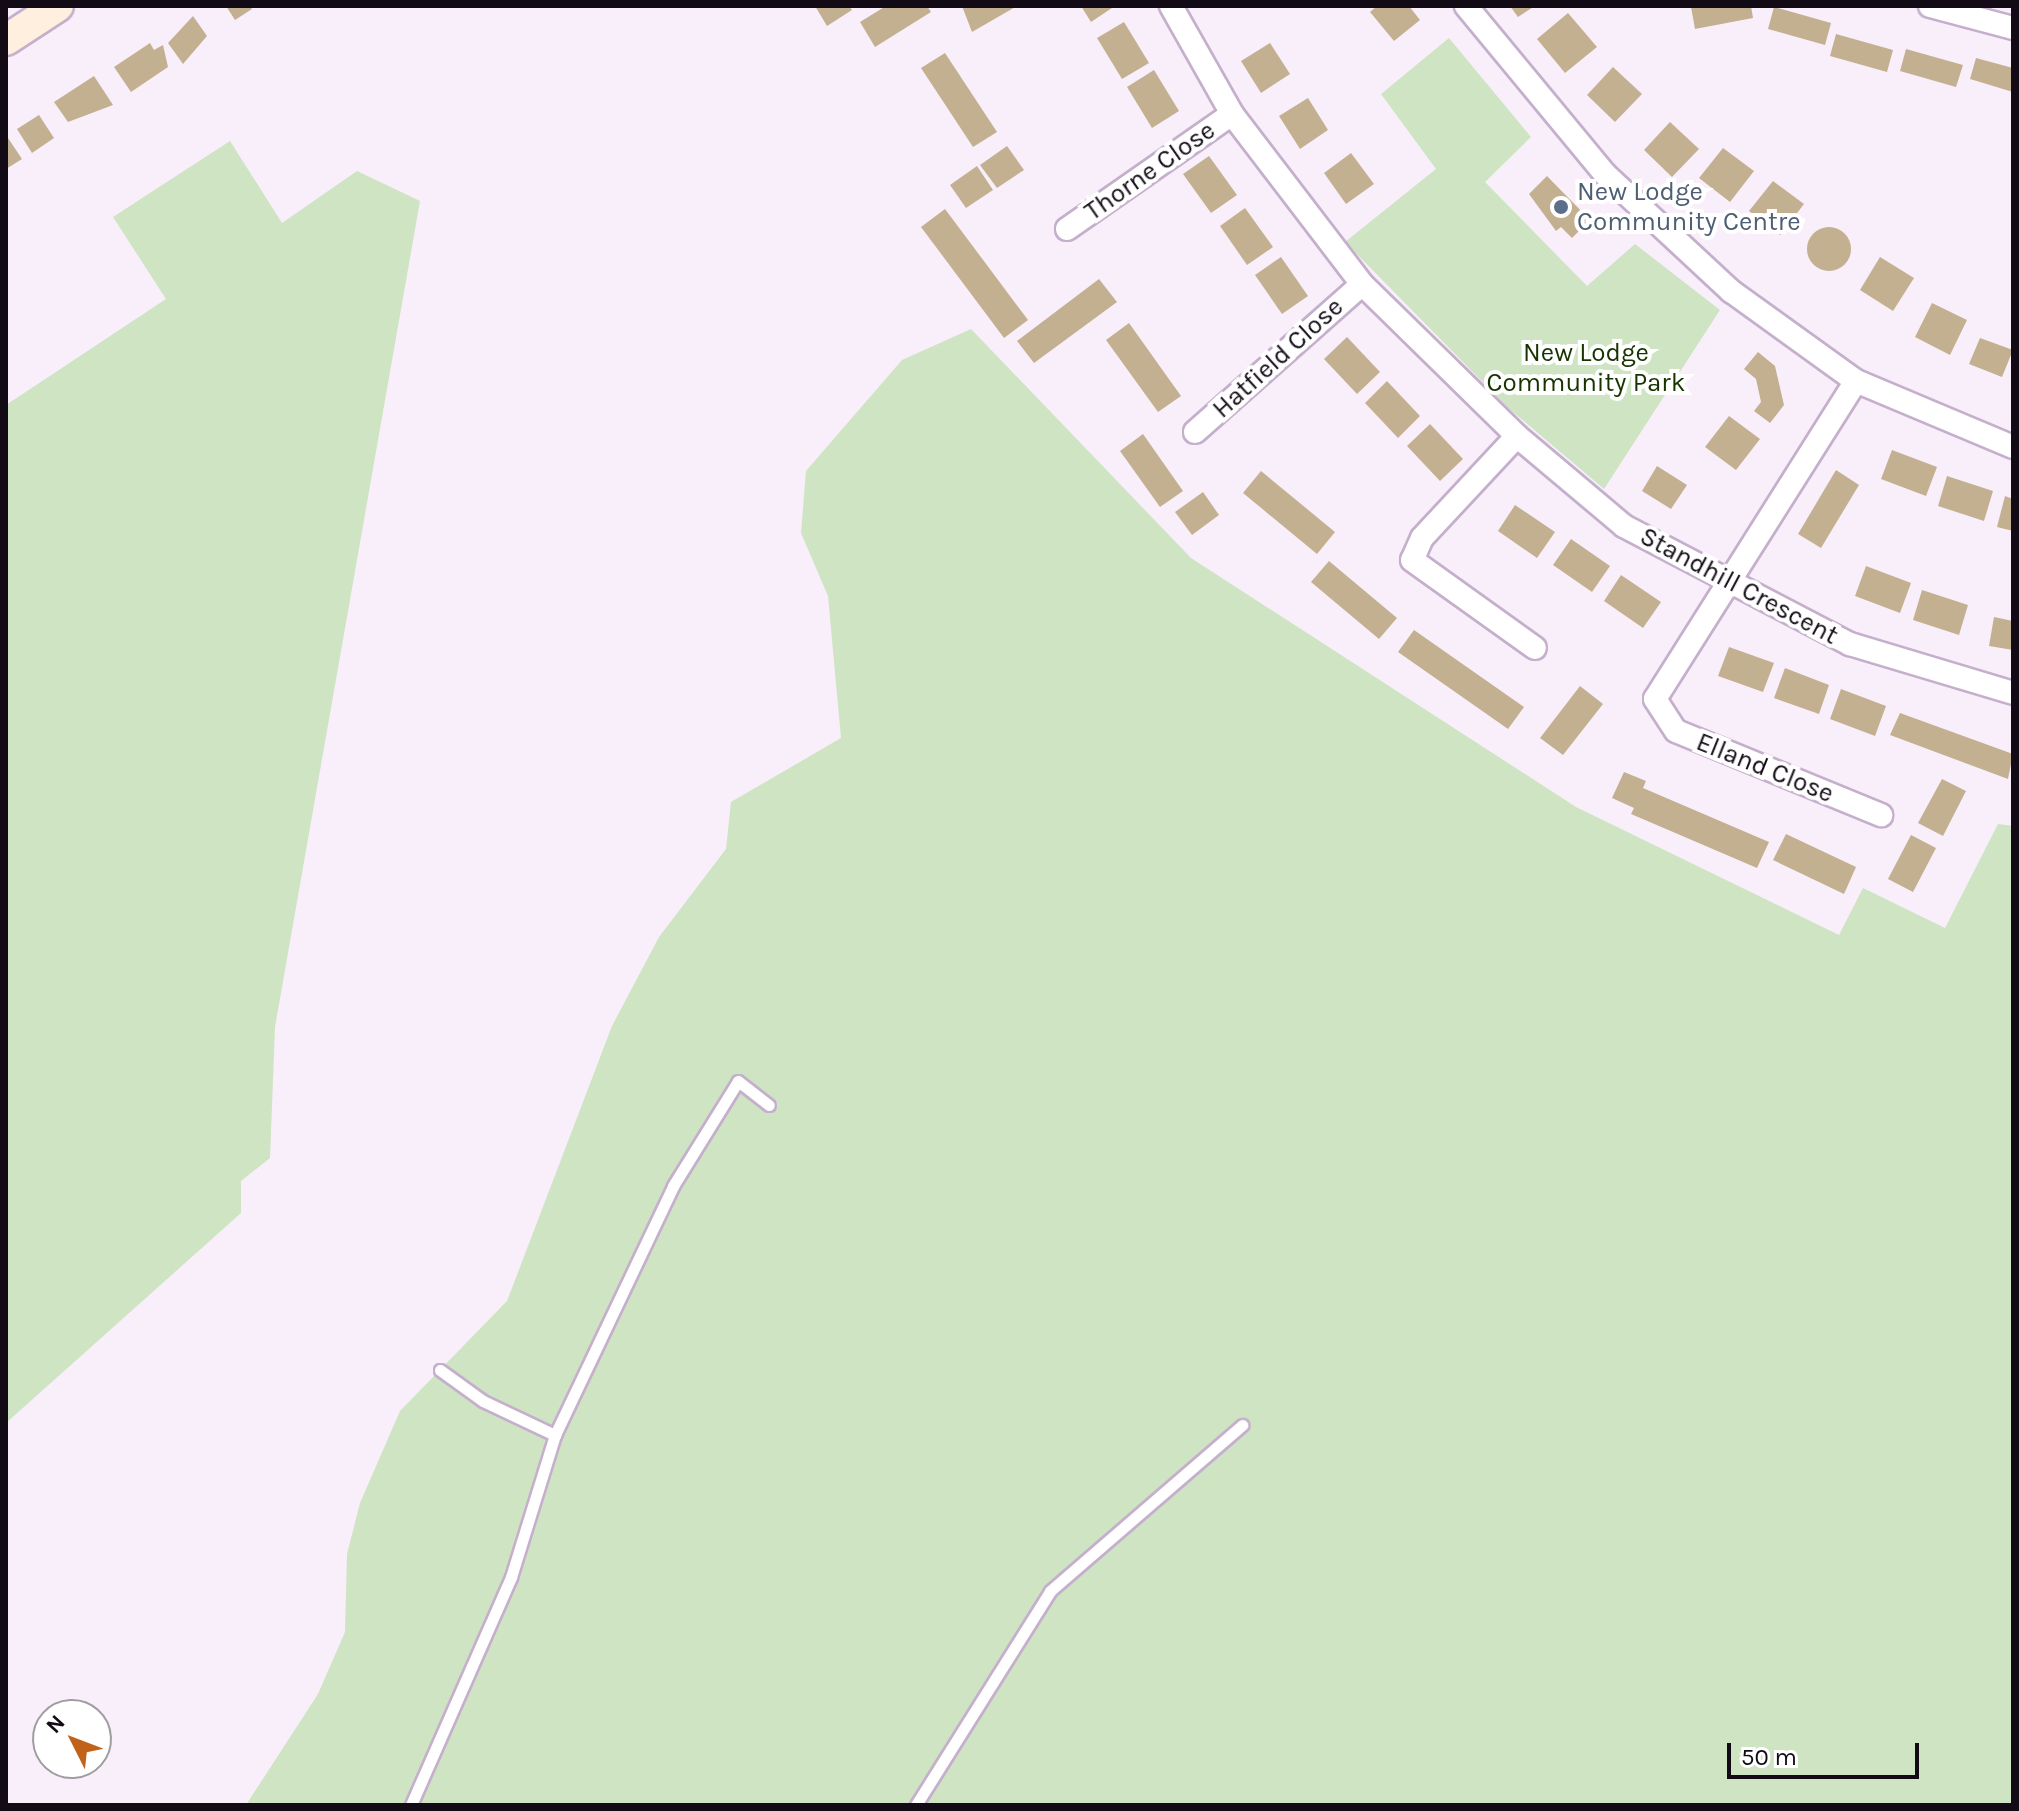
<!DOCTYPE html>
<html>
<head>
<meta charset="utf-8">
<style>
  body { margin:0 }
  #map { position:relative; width:2019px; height:1811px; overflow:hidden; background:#f8effb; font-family:Karla,sans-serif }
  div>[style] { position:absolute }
  .green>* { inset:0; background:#cee4c2 }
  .building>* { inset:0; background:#c3b091 }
  .round { border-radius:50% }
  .roads { filter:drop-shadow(2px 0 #c5afcc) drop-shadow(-2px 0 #c5afcc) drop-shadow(0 2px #c5afcc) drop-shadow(0 -2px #c5afcc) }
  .lane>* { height:11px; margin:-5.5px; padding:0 5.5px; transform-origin:5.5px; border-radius:5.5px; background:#fff }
  .street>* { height:22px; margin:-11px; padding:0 11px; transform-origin:11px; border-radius:11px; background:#fff }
  .secondary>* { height:30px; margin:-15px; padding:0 15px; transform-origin:15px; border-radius:15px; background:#ffefde }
  .dots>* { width:22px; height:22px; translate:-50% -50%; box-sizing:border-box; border:4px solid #fff; border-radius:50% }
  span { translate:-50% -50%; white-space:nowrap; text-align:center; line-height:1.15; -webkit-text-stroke:8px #fff; paint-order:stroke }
  .street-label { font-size:26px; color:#120b15 }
  .service-label { font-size:26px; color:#4e5e75 }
  .left { translate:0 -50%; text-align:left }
  .park-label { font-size:26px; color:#173400 }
  .frame { position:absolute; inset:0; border:8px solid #120b15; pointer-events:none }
  .north { position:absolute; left:32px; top:1699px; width:80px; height:80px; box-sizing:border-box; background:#fff; border:2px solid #a09da1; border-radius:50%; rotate:312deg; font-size:22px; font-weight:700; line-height:32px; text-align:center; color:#120b15 }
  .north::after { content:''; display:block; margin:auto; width:28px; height:36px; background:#c1621b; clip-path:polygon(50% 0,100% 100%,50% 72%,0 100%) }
  .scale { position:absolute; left:1727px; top:1743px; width:192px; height:36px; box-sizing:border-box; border:4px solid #120b15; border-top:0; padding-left:10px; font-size:24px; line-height:28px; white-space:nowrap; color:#120b15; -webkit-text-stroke:6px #fff; paint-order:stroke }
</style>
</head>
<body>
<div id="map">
  <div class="green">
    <i style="clip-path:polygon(1449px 38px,1531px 137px,1485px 182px,1587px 286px,1635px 244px,1720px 310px,1604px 489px,1507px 407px,1345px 242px,1436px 169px,1381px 94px)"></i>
    <i style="clip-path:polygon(230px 141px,282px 223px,357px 171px,420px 201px,275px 1027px,270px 1158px,241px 1181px,241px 1213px,6px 1423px,6px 405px,166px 299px,113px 217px)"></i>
    <i style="clip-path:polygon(971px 329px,1191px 558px,1576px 807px,1839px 935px,1863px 888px,1945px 928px,1998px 824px,2013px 826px,2013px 1805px,246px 1805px,318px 1694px,345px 1632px,347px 1554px,360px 1503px,400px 1411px,507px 1301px,612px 1026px,659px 937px,726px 849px,731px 802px,841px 738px,828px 596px,801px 533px,806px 471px,902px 360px)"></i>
  </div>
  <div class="building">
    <i style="clip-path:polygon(226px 6px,250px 6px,252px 9px,235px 20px)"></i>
    <i style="clip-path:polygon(815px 6px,849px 6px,852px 10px,827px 26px)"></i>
    <i style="clip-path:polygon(886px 6px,927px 6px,931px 12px,875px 47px,860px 22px)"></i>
    <i style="clip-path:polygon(962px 6px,1017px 6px,972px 32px)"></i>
    <i style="clip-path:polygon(1081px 6px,1115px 6px,1091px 22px)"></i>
    <i style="clip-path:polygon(1377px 6px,1409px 6px,1420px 20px,1394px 41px,1370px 12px)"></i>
    <i style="clip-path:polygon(1510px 6px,1535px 6px,1518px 17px)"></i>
    <i style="clip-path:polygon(1751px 6px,1753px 18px,1695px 29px,1691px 7px)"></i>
    <i style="clip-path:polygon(1774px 7px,1831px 23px,1825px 45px,1768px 29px)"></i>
    <i style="clip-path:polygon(1568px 13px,1597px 47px,1565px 73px,1537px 39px)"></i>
    <i style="clip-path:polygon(193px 16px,207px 36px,183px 64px,168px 43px)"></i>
    <i style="clip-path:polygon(1124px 22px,1149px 63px,1122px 79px,1097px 38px)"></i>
    <i style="clip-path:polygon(1836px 34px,1893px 50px,1887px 72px,1830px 56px)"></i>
    <i style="clip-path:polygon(150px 43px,154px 50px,163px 45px,168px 67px,131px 92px,114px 67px)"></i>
    <i style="clip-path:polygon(1270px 43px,1290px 74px,1261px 93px,1241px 61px)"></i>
    <i style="clip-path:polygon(1906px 49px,1963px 65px,1956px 87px,1900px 71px)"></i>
    <i style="clip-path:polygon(945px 53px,997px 132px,973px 147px,921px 68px)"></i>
    <i style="clip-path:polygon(1976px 58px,2013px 68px,2013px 92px,1970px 79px)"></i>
    <i style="clip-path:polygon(1613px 67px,1642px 94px,1615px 122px,1587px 95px)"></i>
    <i style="clip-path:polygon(1154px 70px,1179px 111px,1152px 128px,1127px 87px)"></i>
    <i style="clip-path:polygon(94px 76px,113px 105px,68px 122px,54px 102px)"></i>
    <i style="clip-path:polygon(1308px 98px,1328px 130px,1300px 149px,1279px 116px)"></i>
    <i style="clip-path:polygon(39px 115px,54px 138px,32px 153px,17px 129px)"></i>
    <i style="clip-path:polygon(1670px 122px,1699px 149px,1672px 177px,1644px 150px)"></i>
    <i style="clip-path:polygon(6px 135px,22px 159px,6px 169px)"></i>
    <i style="clip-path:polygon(1007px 146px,1024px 170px,997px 188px,980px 165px)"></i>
    <i style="clip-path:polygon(1723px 148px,1754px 171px,1730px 202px,1699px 178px)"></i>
    <i style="clip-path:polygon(1351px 153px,1374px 184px,1346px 204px,1324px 173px)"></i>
    <i style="clip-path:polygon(1209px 156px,1237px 195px,1211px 213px,1183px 174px)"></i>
    <i style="clip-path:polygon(977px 166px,993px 190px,966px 208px,950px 185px)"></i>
    <i style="clip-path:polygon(1547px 176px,1590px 220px,1572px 238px,1561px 227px,1556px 231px,1529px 194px)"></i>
    <i style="clip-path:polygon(1773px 181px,1804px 204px,1780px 235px,1749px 211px)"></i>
    <i style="clip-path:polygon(1245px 208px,1273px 247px,1247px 265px,1220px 226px)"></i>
    <i style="clip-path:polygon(945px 209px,1028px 320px,1004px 338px,921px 227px)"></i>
    <i class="round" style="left:1807px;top:227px;width:44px;height:44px"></i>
    <i style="clip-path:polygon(1281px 257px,1308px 296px,1282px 314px,1255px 275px)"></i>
    <i style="clip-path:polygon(1880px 257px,1914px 278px,1893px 311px,1860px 290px)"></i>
    <i style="clip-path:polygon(1099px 279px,1117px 302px,1034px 363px,1017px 341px)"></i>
    <i style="clip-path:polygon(1932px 303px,1967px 320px,1950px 355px,1915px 337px)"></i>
    <i style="clip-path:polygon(1129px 323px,1181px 396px,1158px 412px,1106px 340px)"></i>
    <i style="clip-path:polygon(1347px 337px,1380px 372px,1357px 394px,1324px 359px)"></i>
    <i style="clip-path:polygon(1980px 338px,2013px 350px,2002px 377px,1969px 364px)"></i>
    <i style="clip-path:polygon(1758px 352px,1775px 366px,1784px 405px,1770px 423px,1754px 411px,1761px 402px,1756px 379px,1744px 369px)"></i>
    <i style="clip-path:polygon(1387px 381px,1420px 416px,1398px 438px,1365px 403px)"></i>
    <i style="clip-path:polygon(1729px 416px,1760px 439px,1736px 470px,1705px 447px)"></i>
    <i style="clip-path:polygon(1430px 424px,1463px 459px,1440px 481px,1407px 446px)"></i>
    <i style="clip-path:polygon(1143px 434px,1183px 491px,1160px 507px,1120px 451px)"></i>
    <i style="clip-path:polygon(1892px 450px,1937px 467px,1926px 496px,1881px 479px)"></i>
    <i style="clip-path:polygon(1657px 466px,1687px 485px,1671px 509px,1642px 491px)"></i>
    <i style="clip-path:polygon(1836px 470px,1859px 485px,1821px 548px,1798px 534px)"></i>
    <i style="clip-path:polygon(1261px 471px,1335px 532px,1317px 554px,1243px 493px)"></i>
    <i style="clip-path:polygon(1947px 476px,1993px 491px,1984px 521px,1938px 506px)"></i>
    <i style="clip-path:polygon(1203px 492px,1219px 515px,1192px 535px,1175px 512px)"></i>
    <i style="clip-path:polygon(2005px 496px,2013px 499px,2013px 531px,1997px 527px)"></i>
    <i style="clip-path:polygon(1515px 505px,1555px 532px,1537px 558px,1498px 531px)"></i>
    <i style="clip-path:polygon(1571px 539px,1610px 566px,1592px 592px,1553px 565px)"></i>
    <i style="clip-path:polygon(1329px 561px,1397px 618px,1379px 639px,1311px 582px)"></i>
    <i style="clip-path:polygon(1866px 566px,1911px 583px,1900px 613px,1855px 596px)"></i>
    <i style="clip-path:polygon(1621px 575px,1661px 602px,1643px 628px,1604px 601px)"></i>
    <i style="clip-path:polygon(1922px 590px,1968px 605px,1959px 635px,1913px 620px)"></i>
    <i style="clip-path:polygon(1994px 617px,2013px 621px,2013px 650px,1989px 646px)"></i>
    <i style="clip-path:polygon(1414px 630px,1524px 707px,1508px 729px,1398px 652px)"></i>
    <i style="clip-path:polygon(1729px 647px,1774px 663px,1763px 692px,1718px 676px)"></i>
    <i style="clip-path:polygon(1785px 668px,1829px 685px,1819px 714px,1774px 698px)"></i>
    <i style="clip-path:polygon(1580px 686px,1603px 704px,1563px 755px,1540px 738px)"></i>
    <i style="clip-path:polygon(1841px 689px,1886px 706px,1875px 736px,1830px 719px)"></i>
    <i style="clip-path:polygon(1900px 713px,2013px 754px,2008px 779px,1890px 735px)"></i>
    <i style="clip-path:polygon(1624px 772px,1646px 781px,1643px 788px,1769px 842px,1757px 868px,1631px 814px,1634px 808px,1612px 798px)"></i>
    <i style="clip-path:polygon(1942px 779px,1966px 791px,1943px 836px,1918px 823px)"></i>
    <i style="clip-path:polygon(1786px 834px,1856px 867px,1844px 894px,1773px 860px)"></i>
    <i style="clip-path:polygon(1911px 835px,1936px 848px,1913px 892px,1888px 879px)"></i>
  </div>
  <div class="roads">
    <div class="lane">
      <i style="left:440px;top:1370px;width:53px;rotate:35.8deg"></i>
      <i style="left:483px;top:1401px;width:80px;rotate:25.3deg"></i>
      <i style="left:411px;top:1805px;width:249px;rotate:-66.3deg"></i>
      <i style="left:511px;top:1577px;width:149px;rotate:-72.8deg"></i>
      <i style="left:555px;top:1435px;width:276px;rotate:-64.6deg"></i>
      <i style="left:673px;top:1186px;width:123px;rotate:-58.2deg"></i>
      <i style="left:738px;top:1081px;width:39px;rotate:38deg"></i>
      <i style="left:916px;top:1805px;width:252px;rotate:-57.9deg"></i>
      <i style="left:1050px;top:1591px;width:254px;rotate:-40.8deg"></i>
    </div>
    <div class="street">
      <i style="left:1171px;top:6px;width:124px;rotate:60.5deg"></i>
      <i style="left:1232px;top:114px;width:214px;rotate:52.6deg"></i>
      <i style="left:1362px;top:284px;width:217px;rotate:44.4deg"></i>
      <i style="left:1517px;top:436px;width:140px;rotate:40.1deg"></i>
      <i style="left:1624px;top:526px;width:255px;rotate:27.6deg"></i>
      <i style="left:1850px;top:644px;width:170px;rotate:16.7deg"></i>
      <i style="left:1466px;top:6px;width:219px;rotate:50.4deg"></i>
      <i style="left:1606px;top:175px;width:171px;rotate:42.9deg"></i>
      <i style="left:1731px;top:291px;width:154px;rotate:35.8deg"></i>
      <i style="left:1856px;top:381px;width:170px;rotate:22.8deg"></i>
      <i style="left:1930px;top:6px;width:86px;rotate:14.8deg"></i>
      <i style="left:1067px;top:229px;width:201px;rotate:-34.9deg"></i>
      <i style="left:1856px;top:381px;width:376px;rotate:122.3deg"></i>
      <i style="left:1655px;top:699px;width:38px;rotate:57deg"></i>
      <i style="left:1676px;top:731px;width:222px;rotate:22.3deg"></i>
      <i style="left:1195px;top:432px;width:223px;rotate:-41.5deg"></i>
      <i style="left:1517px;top:436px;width:139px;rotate:133deg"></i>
      <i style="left:1422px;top:538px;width:24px;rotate:114deg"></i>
      <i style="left:1412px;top:560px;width:151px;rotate:35.6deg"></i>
    </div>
    <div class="secondary">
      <i style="left:6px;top:40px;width:62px;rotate:-33.2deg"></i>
    </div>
  </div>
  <div class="dots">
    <i style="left:1561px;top:207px;background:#5c6f8a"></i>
  </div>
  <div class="street-label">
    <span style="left:1150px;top:171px;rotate:-35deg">Thorne Close</span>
    <span style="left:1278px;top:358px;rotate:-42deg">Hatfield Close</span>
    <span style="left:1739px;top:586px;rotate:28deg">Standhill Crescent</span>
    <span style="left:1765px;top:768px;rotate:22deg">Elland Close</span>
  </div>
  <div class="service-label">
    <span class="left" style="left:1577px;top:207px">New Lodge<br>Community Centre</span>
  </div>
  <div class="park-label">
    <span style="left:1586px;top:368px">New Lodge<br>Community Park</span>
  </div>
  <div class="frame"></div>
  <div class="north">N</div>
  <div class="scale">50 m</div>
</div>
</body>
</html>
